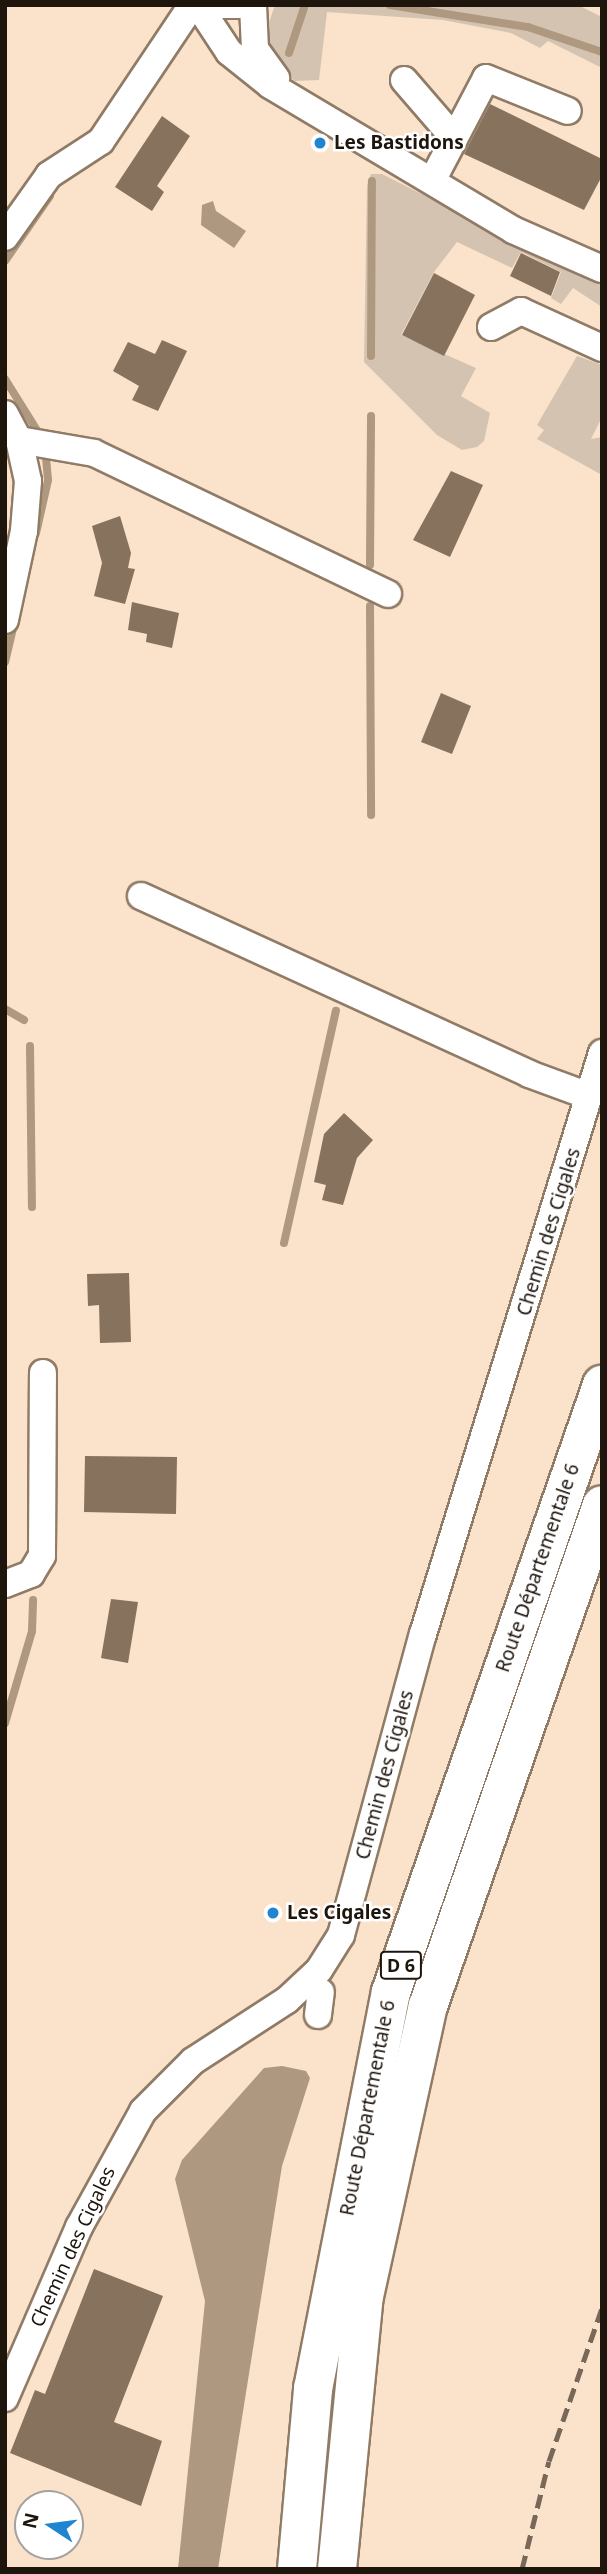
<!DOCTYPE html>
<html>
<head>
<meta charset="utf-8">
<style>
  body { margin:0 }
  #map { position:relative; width:607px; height:2574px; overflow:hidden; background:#fae2cb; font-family:"Noto Sans",sans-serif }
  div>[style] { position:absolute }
  .green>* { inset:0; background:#d5c3b2 }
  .water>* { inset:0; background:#af9880 }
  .stream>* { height:8px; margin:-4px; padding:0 4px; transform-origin:4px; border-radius:4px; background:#af9880 }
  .building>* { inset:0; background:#87725d }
  .roads { filter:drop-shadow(2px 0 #907b66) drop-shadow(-2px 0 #907b66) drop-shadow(0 2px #907b66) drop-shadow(0 -2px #907b66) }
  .minor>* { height:26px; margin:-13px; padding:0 13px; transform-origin:13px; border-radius:13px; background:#fff }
  .highway>* { height:38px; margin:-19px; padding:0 19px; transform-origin:19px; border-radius:19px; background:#fff }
  .rail>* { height:5px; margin-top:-2.5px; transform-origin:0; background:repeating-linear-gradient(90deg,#77685a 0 14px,transparent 0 21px) }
  .dots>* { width:19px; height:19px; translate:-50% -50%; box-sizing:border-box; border:4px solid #fff; border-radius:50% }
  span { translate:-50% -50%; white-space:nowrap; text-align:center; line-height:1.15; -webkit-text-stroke:5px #fff; paint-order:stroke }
  .shield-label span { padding:2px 5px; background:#fff; border:2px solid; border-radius:5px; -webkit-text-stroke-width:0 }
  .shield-label { font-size:18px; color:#1e150d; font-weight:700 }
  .poi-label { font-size:19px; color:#1e150d; font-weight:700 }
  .left { translate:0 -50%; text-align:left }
  .street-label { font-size:19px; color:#1e150d }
  .frame { position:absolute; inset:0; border:7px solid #1e150d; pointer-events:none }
  .north { position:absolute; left:14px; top:2490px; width:70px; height:70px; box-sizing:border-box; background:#fff; border:2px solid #a5a19e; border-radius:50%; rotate:283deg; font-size:19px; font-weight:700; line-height:28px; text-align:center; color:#1e150d }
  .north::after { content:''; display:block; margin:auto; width:24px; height:32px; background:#1f85d0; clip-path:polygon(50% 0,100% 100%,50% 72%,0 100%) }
</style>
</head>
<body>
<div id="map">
  <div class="green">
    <i style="clip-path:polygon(275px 5px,578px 5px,602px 17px,602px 68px,548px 41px,540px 48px,511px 33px,443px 20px,327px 12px,319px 80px,295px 81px,269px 63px,266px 31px)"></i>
    <i style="clip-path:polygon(371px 174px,382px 174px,602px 285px,602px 307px,573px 288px,561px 304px,551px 298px,561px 272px,521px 252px,512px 268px,457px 242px,434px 272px,401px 335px,476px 368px,461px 396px,490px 413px,484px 441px,477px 447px,462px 450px,437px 435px,364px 362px,367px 186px)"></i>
    <i style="clip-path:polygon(577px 356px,602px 365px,602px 417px,591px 439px,602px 437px,602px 475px,537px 439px,544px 430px,537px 425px)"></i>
  </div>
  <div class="water">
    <i style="clip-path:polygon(213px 201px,216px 211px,246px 231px,234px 248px,201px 225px,202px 205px)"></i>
    <i style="clip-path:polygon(282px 2066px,306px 2071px,310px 2078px,282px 2166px,218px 2569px,178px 2569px,205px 2301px,175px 2179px,182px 2160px,264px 2068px)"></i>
  </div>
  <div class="stream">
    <i style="left:390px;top:5px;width:140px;rotate:9.1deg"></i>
    <i style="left:528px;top:27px;width:78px;rotate:18.7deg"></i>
    <i style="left:289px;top:53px;width:51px;rotate:-71.6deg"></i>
    <i style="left:5px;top:261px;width:79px;rotate:-55.3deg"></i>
    <i style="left:371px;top:356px;width:175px;rotate:-89.7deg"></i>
    <i style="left:5px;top:379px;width:62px;rotate:58.1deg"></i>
    <i style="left:36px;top:533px;width:54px;rotate:-77.2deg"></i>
    <i style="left:48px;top:480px;width:23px;rotate:-95deg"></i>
    <i style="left:370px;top:565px;width:149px;rotate:-89.6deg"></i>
    <i style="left:370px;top:606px;width:209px;rotate:89.7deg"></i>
    <i style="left:5px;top:662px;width:43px;rotate:-76.6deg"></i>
    <i style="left:5px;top:1009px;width:22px;rotate:30deg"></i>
    <i style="left:30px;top:1046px;width:161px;rotate:89.3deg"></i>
    <i style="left:284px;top:1243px;width:238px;rotate:-77.4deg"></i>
    <i style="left:5px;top:1723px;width:96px;rotate:-73.6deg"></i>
    <i style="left:32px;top:1631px;width:31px;rotate:-88deg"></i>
  </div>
  <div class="building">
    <i style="clip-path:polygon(490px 104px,602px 159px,602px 176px,584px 210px,464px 154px)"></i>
    <i style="clip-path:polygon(162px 116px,190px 136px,157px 186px,164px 192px,152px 211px,115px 187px)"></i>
    <i style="clip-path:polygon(521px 253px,560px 272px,551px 296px,510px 276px)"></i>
    <i style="clip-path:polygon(434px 273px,475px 295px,444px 356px,402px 335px)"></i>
    <i style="clip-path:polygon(162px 340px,187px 351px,158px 411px,132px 400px,139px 386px,113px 371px,128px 342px,155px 354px)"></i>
    <i style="clip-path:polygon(451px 471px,483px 485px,450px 557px,413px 540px)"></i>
    <i style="clip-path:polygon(120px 516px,131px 553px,128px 568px,135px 569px,125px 604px,94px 596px,102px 563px,92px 526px)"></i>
    <i style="clip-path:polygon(132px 602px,179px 613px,172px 648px,146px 642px,147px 634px,128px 630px)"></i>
    <i style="clip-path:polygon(441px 693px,471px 706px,452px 754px,421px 742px)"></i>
    <i style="clip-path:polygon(344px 1113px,373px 1140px,357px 1158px,343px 1205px,322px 1200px,326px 1185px,314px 1182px,324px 1134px)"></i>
    <i style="clip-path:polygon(129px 1273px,131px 1342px,100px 1343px,99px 1305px,88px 1306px,87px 1274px)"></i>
    <i style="clip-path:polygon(85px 1456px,177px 1457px,176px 1514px,84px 1512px)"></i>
    <i style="clip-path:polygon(111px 1599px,138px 1602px,128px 1663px,101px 1658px)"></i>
    <i style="clip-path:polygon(94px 2269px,163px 2296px,114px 2422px,162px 2441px,141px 2506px,10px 2453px,35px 2390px,45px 2394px)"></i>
  </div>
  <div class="roads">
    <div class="minor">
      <i style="left:198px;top:5px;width:56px;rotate:56.6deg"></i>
      <i style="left:229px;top:52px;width:53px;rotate:38.8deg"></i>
      <i style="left:270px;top:85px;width:283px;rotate:30.8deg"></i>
      <i style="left:513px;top:230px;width:97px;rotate:23.7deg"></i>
      <i style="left:200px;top:5px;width:39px"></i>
      <i style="left:253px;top:5px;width:44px;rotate:87.4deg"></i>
      <i style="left:255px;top:49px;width:36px;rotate:54deg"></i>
      <i style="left:404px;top:80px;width:77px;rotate:49.2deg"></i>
      <i style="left:432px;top:181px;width:116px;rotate:-62.3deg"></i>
      <i style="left:486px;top:78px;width:88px;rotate:21.9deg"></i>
      <i style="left:5px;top:237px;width:76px;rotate:-54.6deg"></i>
      <i style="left:49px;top:175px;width:62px;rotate:-33.2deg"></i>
      <i style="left:101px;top:141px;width:164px;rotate:-56.2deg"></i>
      <i style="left:491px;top:327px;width:34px;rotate:-28deg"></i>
      <i style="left:521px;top:311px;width:89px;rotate:24.6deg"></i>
      <i style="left:5px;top:414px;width:30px;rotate:62deg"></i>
      <i style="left:19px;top:440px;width:42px;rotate:77.6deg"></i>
      <i style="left:28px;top:481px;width:50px;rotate:94.6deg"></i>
      <i style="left:24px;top:531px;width:91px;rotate:102.1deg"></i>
      <i style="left:19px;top:440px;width:76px;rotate:9.8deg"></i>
      <i style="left:94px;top:453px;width:326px;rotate:25.6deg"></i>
      <i style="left:141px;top:896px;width:427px;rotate:24.6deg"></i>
      <i style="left:529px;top:1074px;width:64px;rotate:20.1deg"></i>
      <i style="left:5px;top:1584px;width:28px;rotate:-21deg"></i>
      <i style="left:31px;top:1574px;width:21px;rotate:-59deg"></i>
      <i style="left:42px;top:1556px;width:183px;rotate:-89.7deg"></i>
      <i style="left:318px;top:2015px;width:23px;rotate:-83deg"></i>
      <i style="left:5px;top:2398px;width:186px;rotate:-66.6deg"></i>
      <i style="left:79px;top:2227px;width:132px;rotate:-61.1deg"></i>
      <i style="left:143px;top:2111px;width:71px;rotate:-45deg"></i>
      <i style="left:193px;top:2061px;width:112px;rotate:-33deg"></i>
      <i style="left:287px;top:2000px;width:44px;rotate:-43.2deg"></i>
      <i style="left:319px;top:1970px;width:41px;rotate:-57.8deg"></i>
      <i style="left:341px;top:1935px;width:312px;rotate:-74.8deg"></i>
      <i style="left:423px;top:1634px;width:608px;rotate:-72.88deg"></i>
    </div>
    <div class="highway">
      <i style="left:297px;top:2569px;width:181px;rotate:-84.9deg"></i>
      <i style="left:313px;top:2389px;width:405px;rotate:-78.9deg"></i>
      <i style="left:391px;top:1992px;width:643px;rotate:-70.83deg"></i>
      <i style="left:337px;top:2569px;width:274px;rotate:-84.4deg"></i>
      <i style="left:364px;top:2296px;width:297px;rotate:-77.6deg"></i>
      <i style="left:428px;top:2006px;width:530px;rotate:-70.85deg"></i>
    </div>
  </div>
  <div class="rail">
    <i style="left:522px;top:2569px;width:111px;rotate:-76deg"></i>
    <i style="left:549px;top:2461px;width:162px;rotate:-70.9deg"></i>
  </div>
  <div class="dots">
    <i style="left:320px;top:143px;background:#1f85d0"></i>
    <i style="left:273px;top:1913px;background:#1f85d0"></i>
  </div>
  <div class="shield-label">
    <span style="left:401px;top:1965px">D 6</span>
  </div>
  <div class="poi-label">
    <span class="left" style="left:334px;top:143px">Les Bastidons</span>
    <span class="left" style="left:287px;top:1913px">Les Cigales</span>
  </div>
  <div class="street-label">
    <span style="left:549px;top:1232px;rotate:-73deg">Chemin des Cigales</span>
    <span style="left:538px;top:1568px;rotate:-71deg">Route Départementale 6</span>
    <span style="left:385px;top:1775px;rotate:-75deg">Chemin des Cigales</span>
    <span style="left:368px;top:2108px;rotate:-79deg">Route Départementale 6</span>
    <span style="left:73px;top:2247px;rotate:-65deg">Chemin des Cigales</span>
  </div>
  <div class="frame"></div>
  <div class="north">N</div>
</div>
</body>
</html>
